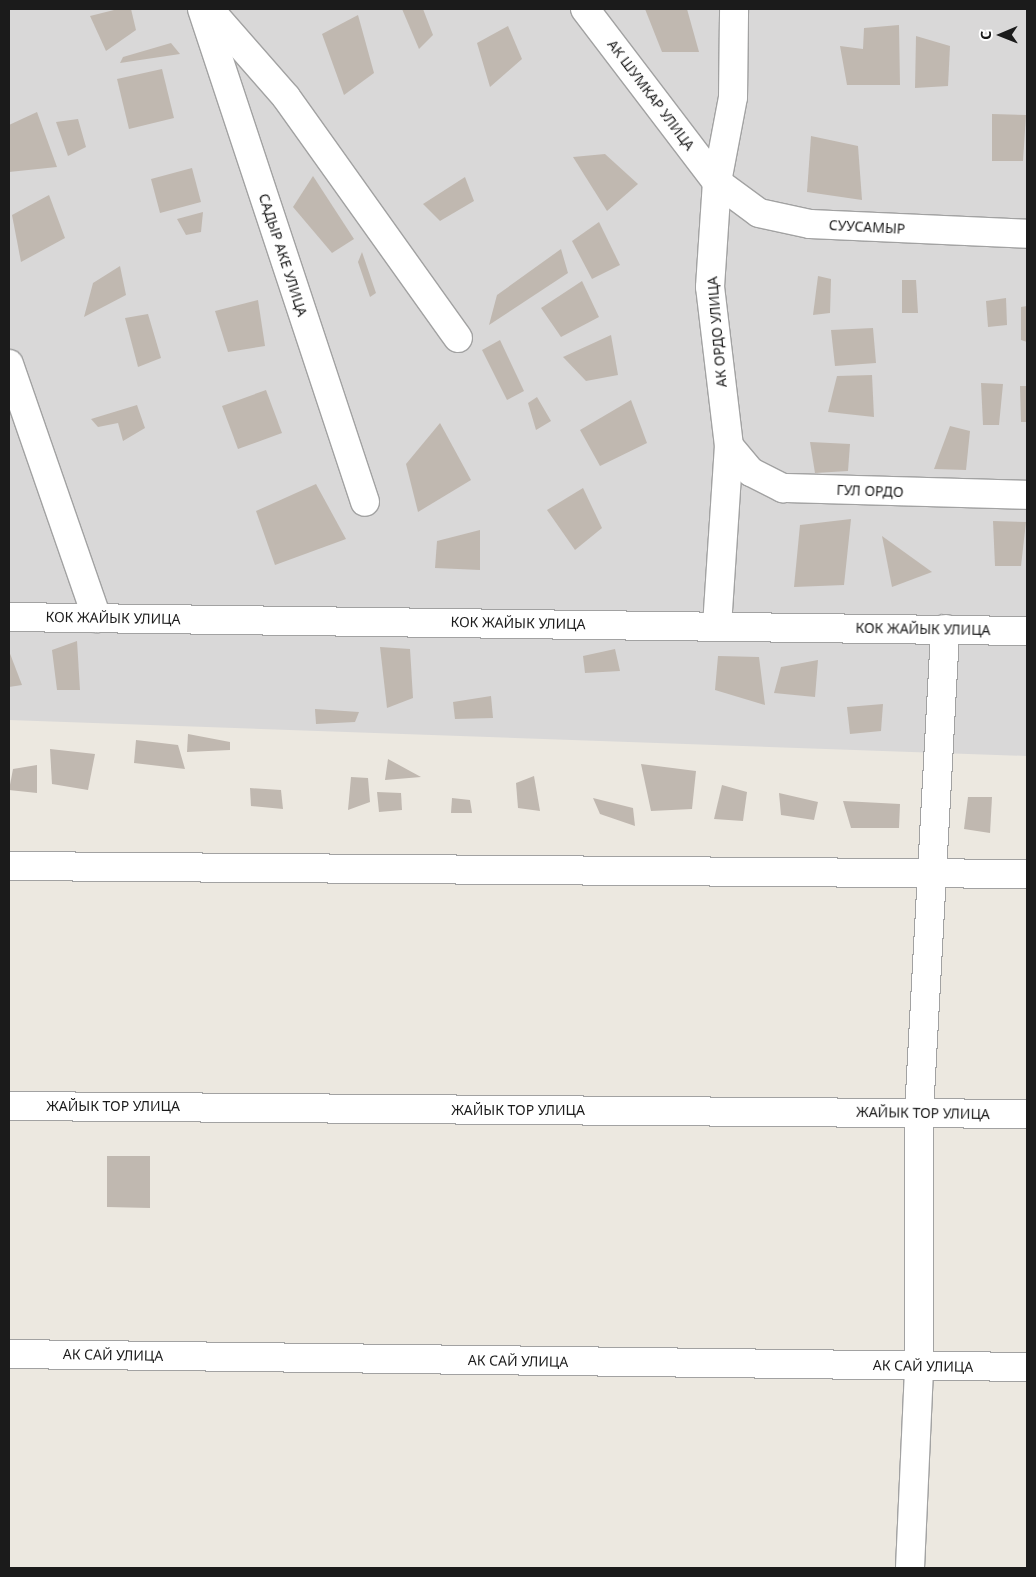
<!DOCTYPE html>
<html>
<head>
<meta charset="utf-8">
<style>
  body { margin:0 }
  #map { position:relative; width:1036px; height:1577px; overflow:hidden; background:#ece8e0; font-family:"Noto Sans",sans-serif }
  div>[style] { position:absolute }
  .residential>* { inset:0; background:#d9d8d8 }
  .building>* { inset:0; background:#c0b8b0 }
  .roads { filter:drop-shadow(1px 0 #a2a2a2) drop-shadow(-1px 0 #a2a2a2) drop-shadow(0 1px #a2a2a2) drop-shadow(0 -1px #a2a2a2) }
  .minor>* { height:28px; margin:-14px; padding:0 14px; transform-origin:14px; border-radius:14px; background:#fff }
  span { translate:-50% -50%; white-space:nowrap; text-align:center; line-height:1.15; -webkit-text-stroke:4px #fff; paint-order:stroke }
  .street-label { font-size:14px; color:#1b1b1b }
  .frame { position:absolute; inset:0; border:10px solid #1b1b1b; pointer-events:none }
  .north { position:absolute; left:976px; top:10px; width:50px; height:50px; -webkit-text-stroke:4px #fff; paint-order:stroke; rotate:269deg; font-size:14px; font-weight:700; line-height:20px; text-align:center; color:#1b1b1b }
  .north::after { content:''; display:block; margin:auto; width:18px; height:22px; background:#1b1b1b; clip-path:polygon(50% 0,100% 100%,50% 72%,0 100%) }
</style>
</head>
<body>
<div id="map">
  <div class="residential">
    <i style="clip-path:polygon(9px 9px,1027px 9px,1027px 756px,9px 720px)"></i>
  </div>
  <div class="building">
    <i style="clip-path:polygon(118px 9px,131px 9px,136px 30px,106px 51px,90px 16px)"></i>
    <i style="clip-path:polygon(402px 9px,423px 9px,433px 35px,419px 49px)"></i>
    <i style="clip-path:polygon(645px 9px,687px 9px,699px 52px,662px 52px)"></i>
    <i style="clip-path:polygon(358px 15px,374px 73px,344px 95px,322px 34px)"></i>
    <i style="clip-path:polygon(899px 25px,900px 85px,847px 85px,840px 46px,863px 49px,864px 28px)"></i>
    <i style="clip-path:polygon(508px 26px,522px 59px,490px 87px,477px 43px)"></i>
    <i style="clip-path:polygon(916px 36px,950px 46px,948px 86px,915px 88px)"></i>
    <i style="clip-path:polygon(171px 43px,180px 54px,120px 63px,123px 57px)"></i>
    <i style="clip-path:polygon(162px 69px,174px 118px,129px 129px,117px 79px)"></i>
    <i style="clip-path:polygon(37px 112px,57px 167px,9px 172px,9px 125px)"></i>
    <i style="clip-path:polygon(992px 114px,1026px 115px,1023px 161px,992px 161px)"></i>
    <i style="clip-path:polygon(78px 119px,86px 147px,68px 156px,56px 122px)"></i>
    <i style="clip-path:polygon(811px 136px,858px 146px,862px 200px,807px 192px)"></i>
    <i style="clip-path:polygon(605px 154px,638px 184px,607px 211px,573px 157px)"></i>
    <i style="clip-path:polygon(192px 168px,201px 202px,160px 213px,151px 179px)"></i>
    <i style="clip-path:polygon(313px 176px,354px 239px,332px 253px,293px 207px)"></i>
    <i style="clip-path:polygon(465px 177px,474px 201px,440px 221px,423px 204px)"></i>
    <i style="clip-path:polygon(49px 195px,65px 238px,21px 262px,12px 215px)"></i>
    <i style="clip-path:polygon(203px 212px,201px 232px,186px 235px,177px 219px)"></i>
    <i style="clip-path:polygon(599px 222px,620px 265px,592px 279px,572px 241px)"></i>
    <i style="clip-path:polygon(561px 249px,568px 273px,489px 325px,497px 295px)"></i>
    <i style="clip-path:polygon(362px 252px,376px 293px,370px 297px,358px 262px)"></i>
    <i style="clip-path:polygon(120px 266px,126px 295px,84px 317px,93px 283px)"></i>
    <i style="clip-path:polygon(818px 276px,831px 279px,830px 313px,813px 315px)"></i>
    <i style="clip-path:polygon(902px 280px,916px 280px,918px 313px,902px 313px)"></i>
    <i style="clip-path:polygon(582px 281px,599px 317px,561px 337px,541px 308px)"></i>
    <i style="clip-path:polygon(1006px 298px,1007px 325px,988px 327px,986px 301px)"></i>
    <i style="clip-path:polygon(258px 300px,265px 346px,228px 352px,215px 311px)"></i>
    <i style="clip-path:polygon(1027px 306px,1027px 342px,1021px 340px,1021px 307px)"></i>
    <i style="clip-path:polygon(148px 314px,161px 358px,138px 367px,125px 318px)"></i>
    <i style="clip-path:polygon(873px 328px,876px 363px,835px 366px,831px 330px)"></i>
    <i style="clip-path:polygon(611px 335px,618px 375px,586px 381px,563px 357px)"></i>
    <i style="clip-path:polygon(500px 340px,524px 391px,507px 400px,482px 350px)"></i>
    <i style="clip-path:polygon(872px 375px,874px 417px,828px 412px,837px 376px)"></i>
    <i style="clip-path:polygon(981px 383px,1003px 384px,999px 425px,983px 425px)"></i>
    <i style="clip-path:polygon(1020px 386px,1027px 386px,1027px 422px,1021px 422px)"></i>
    <i style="clip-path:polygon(266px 390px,282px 433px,238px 449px,222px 406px)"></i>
    <i style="clip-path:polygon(537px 397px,551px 421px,536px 430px,528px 403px)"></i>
    <i style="clip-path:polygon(631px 400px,647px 443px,600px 466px,580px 430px)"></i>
    <i style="clip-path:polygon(137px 405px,145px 428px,123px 441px,118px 423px,98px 427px,91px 419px)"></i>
    <i style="clip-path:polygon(440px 423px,471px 480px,418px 512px,406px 464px)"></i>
    <i style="clip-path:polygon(950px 426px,970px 431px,966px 470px,934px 469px)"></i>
    <i style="clip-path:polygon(810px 442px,850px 444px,848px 471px,815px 473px)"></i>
    <i style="clip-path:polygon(316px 484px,346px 539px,275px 565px,256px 511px)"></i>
    <i style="clip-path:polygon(583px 488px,602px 528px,575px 550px,547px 510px)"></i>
    <i style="clip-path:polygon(851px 519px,844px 585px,794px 587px,800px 525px)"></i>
    <i style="clip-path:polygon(993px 521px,1026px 522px,1021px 566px,995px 566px)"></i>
    <i style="clip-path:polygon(480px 530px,480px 570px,435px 568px,437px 541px)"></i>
    <i style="clip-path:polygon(882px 536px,932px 572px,892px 587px)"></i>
    <i style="clip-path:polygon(77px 641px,80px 690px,57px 690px,52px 650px)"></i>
    <i style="clip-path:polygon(380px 647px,410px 649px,413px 698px,387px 708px)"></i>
    <i style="clip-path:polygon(615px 649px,620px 671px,585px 673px,583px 656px)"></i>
    <i style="clip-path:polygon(9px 651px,22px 685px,9px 687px)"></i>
    <i style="clip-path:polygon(718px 656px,759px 657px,765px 705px,715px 690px)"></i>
    <i style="clip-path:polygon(818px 660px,815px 697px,774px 693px,781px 667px)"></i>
    <i style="clip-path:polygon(491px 696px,493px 718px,455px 719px,453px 702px)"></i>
    <i style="clip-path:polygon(883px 704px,881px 731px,850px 734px,847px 707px)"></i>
    <i style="clip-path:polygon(315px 709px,359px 712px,355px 722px,316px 724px)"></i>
    <i style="clip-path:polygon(188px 734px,230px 742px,230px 750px,187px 752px)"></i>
    <i style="clip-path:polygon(136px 740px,178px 745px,185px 769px,134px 763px)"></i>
    <i style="clip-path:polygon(50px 749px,95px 754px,88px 790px,52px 784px)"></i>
    <i style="clip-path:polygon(388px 759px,421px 777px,385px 780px)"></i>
    <i style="clip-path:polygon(641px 764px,696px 771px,692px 809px,651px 811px)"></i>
    <i style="clip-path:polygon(37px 765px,37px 793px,9px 790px,13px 769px)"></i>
    <i style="clip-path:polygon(534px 776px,540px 811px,518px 808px,516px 783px)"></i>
    <i style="clip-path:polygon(351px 777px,368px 778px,370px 802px,348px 810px)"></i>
    <i style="clip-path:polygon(722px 785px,747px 792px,743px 821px,714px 819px)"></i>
    <i style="clip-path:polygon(250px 788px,281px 790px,283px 809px,251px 806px)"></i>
    <i style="clip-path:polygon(377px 792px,401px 793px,402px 810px,379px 812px)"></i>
    <i style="clip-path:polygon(779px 793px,818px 802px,814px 820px,781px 815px)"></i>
    <i style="clip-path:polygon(968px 797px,992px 797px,990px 833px,964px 829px)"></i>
    <i style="clip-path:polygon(452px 798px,470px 800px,472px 813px,451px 813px)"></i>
    <i style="clip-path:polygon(593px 798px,633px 808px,635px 826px,600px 814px)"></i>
    <i style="clip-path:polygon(843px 801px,900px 804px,899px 828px,851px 828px)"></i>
    <i style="clip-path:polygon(107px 1156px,150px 1156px,150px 1208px,107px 1207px)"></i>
  </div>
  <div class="roads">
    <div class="minor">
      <i style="left:202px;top:9px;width:519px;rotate:71.7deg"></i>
      <i style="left:209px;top:9px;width:117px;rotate:48.8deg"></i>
      <i style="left:286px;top:97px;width:296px;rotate:54.5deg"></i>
      <i style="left:585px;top:9px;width:218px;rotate:52.7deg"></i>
      <i style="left:717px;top:182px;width:52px;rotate:36.4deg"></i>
      <i style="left:759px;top:213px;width:52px;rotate:12.2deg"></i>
      <i style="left:810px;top:224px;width:217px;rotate:2.6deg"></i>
      <i style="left:9px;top:364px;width:269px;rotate:70.9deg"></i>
      <i style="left:729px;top:446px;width:34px;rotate:50deg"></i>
      <i style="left:751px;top:472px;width:36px;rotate:27deg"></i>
      <i style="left:783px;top:488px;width:244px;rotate:1.6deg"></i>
      <i style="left:9px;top:617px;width:1018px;rotate:0.79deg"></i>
      <i style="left:717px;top:626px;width:180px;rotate:-86.2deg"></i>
      <i style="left:729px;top:446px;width:160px;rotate:-96.8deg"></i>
      <i style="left:710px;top:287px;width:105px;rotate:-86.2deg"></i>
      <i style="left:717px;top:182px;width:86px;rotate:-79.3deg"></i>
      <i style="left:733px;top:97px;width:88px;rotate:-89.3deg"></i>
      <i style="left:9px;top:866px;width:1018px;rotate:0.45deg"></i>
      <i style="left:9px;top:1106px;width:1018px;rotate:0.45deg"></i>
      <i style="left:9px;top:1354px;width:1018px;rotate:0.73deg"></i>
      <i style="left:910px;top:1568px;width:202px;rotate:-87.4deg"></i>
      <i style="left:919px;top:1366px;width:253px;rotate:-90deg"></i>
      <i style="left:919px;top:1113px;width:485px;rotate:-86.9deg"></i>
    </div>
  </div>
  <div class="street-label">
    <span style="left:651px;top:95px;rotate:53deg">АК ШУМКАР УЛИЦА</span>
    <span style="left:867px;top:227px;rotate:3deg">СУУСАМЫР</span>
    <span style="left:283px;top:255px;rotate:72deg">САДЫР АКЕ УЛИЦА</span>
    <span style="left:717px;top:332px;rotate:-95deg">АК ОРДО УЛИЦА</span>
    <span style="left:870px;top:491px;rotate:2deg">ГУЛ ОРДО</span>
    <span style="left:113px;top:618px;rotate:1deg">КОК ЖАЙЫК УЛИЦА</span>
    <span style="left:518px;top:623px;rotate:1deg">КОК ЖАЙЫК УЛИЦА</span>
    <span style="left:923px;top:629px;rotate:1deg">КОК ЖАЙЫК УЛИЦА</span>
    <span style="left:113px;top:1106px">ЖАЙЫК ТОР УЛИЦА</span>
    <span style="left:518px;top:1110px">ЖАЙЫК ТОР УЛИЦА</span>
    <span style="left:923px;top:1113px;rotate:1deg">ЖАЙЫК ТОР УЛИЦА</span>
    <span style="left:113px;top:1355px;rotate:1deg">АК САЙ УЛИЦА</span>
    <span style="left:518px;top:1361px;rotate:1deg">АК САЙ УЛИЦА</span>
    <span style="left:923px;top:1366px;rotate:1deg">АК САЙ УЛИЦА</span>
  </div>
  <div class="frame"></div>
  <div class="north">С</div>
</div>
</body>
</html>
